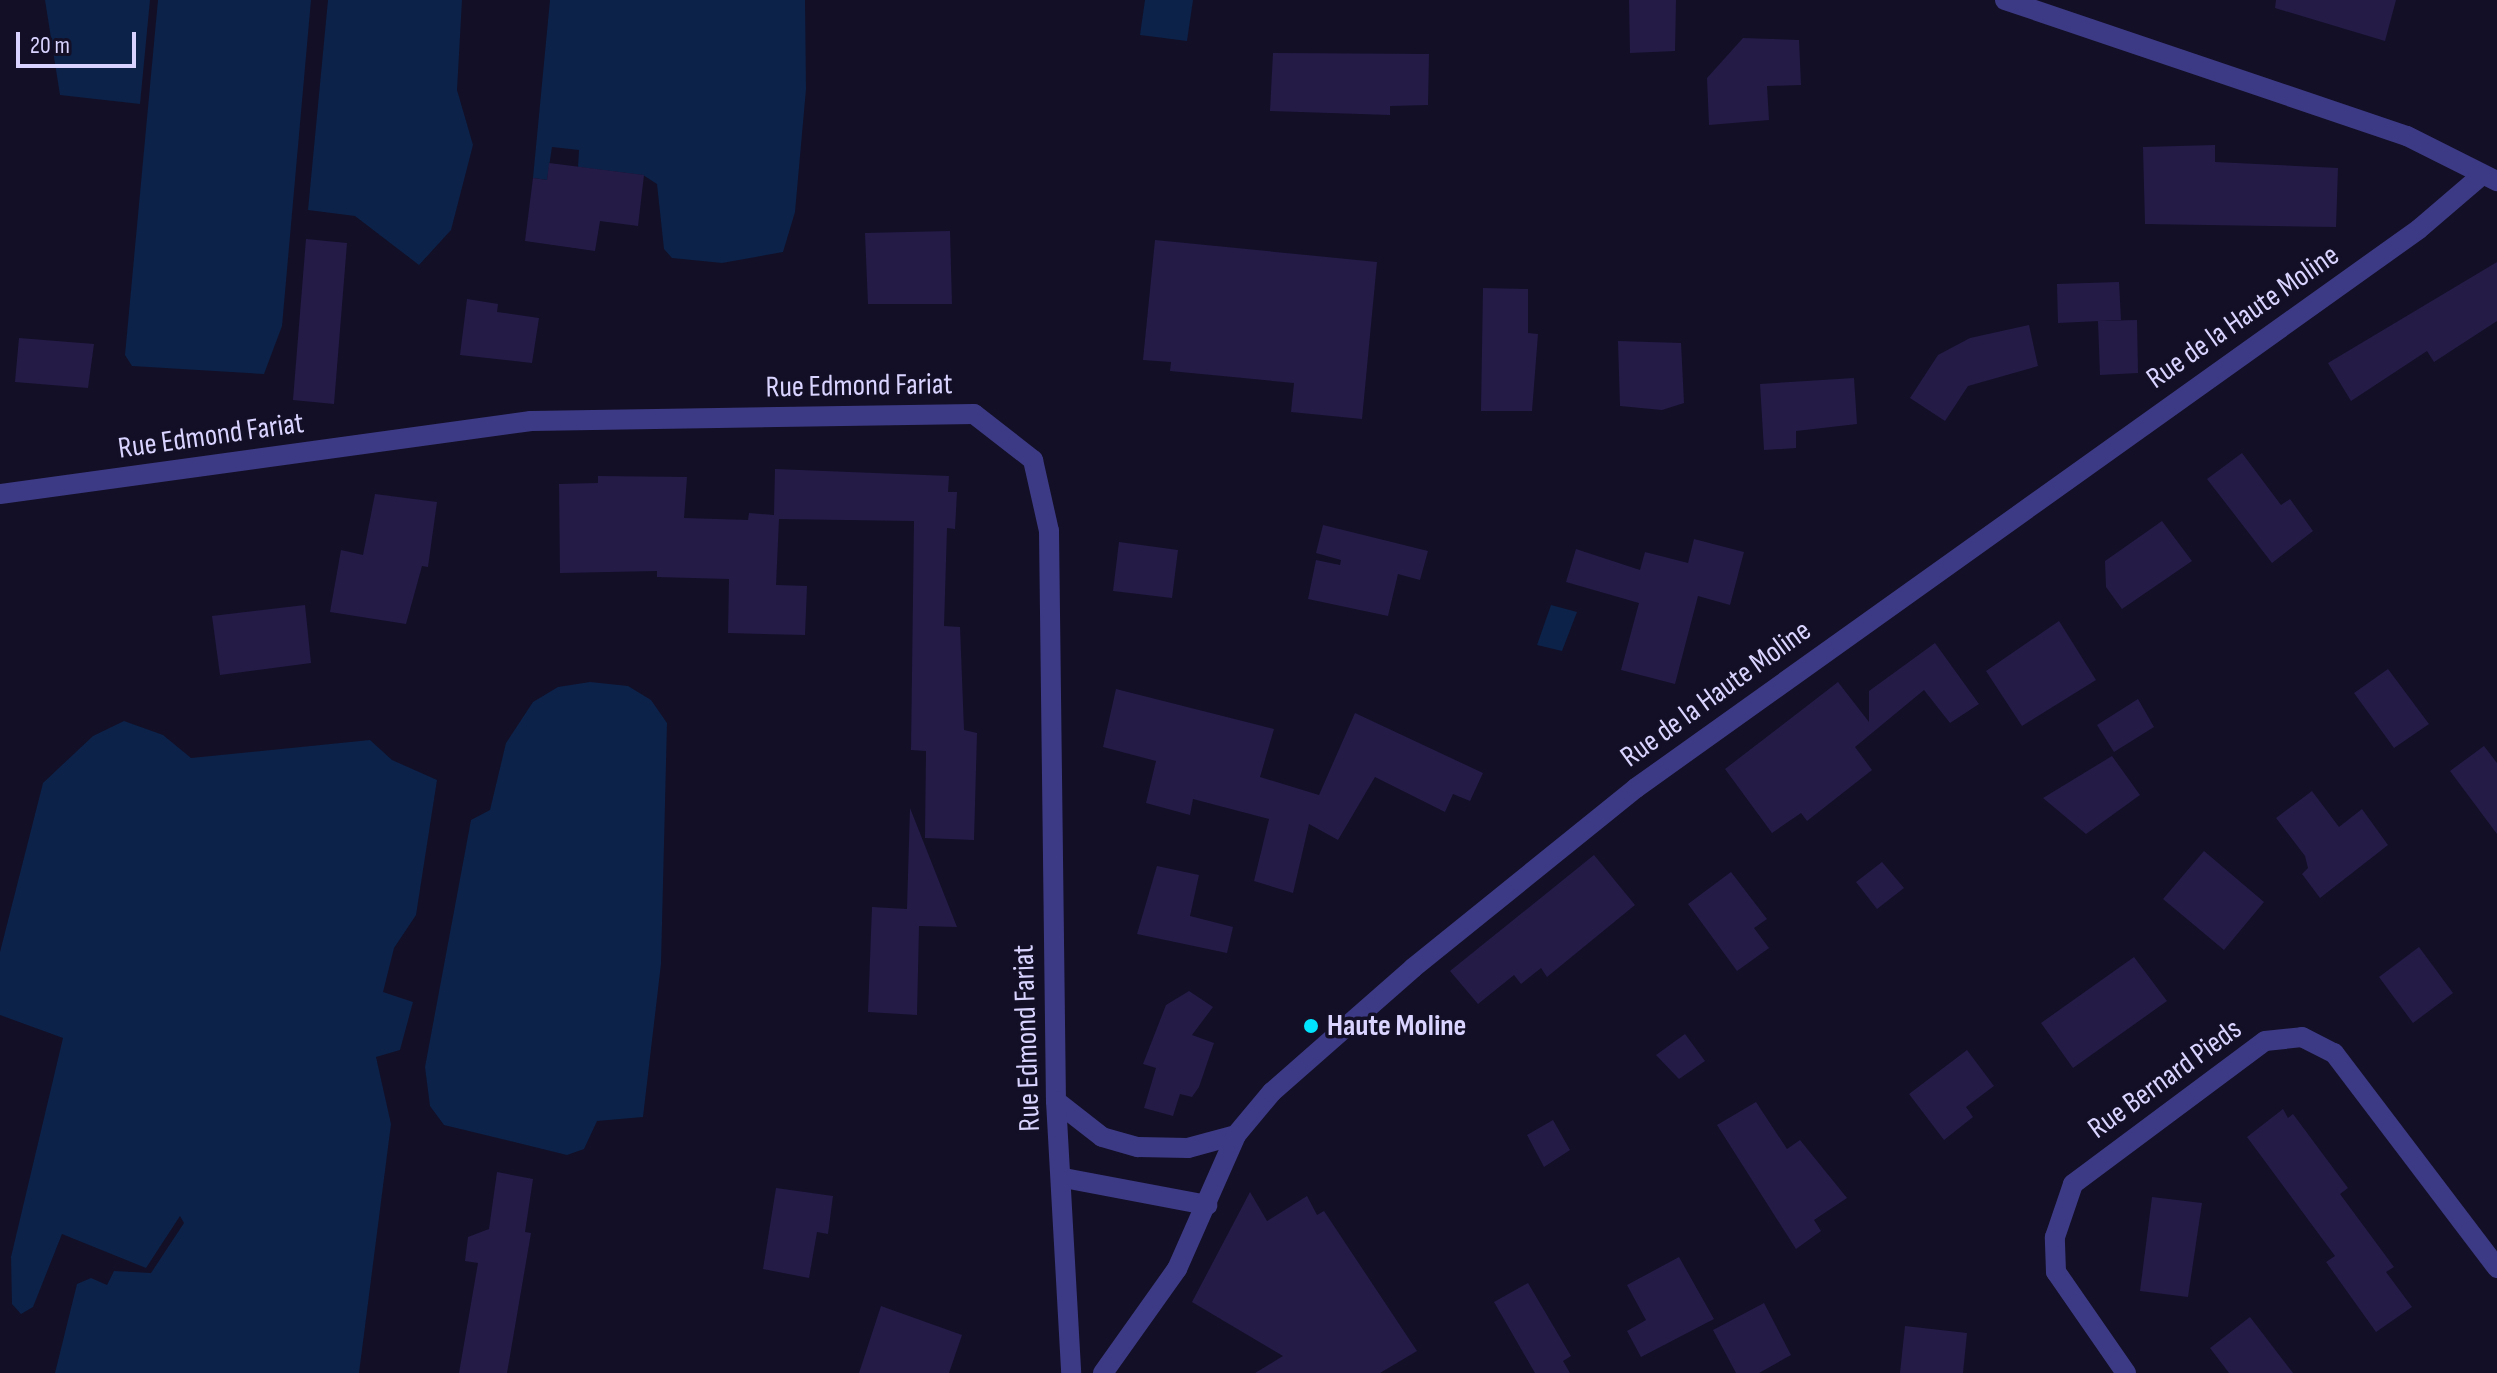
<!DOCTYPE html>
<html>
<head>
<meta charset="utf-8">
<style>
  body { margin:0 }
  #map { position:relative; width:2497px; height:1373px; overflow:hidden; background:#130f26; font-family:"Sofia Sans Condensed",sans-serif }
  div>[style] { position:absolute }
  .water>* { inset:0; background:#0c2248 }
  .building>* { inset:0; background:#241b47 }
  .minor>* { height:20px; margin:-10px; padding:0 10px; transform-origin:10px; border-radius:10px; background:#3d3a85 }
  .tertiary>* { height:20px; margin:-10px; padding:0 10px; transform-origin:10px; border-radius:10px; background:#3d3a85 }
  .dots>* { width:22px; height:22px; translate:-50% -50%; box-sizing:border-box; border:4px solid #130f26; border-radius:50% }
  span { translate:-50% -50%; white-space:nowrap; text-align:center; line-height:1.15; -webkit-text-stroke:7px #130f26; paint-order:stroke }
  .street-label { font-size:30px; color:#d9d4ff }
  .poi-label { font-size:30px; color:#d9d4ff; font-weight:700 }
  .left { translate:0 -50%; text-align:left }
  .scale { position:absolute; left:16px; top:32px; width:120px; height:36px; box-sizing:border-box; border:4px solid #d9d4ff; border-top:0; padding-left:10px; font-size:24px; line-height:28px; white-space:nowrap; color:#d9d4ff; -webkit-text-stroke:6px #130f26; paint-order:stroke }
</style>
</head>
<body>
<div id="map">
  <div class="water">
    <i style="clip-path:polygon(45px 0,150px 0,140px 104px,60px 95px)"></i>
    <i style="clip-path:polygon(158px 0,311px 0,282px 326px,264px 374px,132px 366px,125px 355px)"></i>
    <i style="clip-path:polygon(328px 0,462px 0,457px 90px,473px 145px,451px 230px,419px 265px,355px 216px,308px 210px)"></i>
    <i style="clip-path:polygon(550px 0,805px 0,806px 89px,795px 212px,783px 252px,722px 263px,672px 258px,664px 249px,657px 184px,643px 175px,578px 167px,579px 150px,552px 147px,547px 180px,533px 178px)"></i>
    <i style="clip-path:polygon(1145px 0,1193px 0,1187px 41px,1140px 35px)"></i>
    <i style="clip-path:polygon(1551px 605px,1577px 612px,1562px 651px,1537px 645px)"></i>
    <i style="clip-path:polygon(590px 682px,628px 686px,651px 700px,667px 723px,661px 964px,643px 1117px,597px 1121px,584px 1149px,567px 1155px,444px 1125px,430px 1106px,425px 1067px,471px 820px,490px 810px,506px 743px,533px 702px,558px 687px)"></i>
    <i style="clip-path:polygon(124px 721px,163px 735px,191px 758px,370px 740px,392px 760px,437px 780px,416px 915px,394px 948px,383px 992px,413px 1002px,400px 1050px,376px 1057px,391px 1124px,359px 1373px,55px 1373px,77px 1284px,91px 1278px,107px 1285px,114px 1271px,151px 1273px,184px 1223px,180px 1216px,146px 1268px,62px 1234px,33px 1307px,21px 1314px,12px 1304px,11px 1257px,63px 1038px,0 1015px,0 952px,43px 783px,93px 736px)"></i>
  </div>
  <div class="building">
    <i style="clip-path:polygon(1629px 0,1676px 0,1675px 51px,1630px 53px)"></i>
    <i style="clip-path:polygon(2276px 0,2396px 0,2385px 41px,2275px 8px)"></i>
    <i style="clip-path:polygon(1743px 38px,1799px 40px,1801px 85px,1767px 86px,1769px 120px,1709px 125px,1707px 78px)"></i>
    <i style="clip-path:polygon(1273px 53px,1429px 54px,1428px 105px,1390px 106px,1390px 115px,1270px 111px)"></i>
    <i style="clip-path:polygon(2215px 145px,2215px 162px,2338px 168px,2336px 227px,2145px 224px,2143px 147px)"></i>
    <i style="clip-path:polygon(549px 163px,644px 175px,638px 226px,600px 221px,595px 251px,525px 241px,533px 178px,547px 180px)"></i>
    <i style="clip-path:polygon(950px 231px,952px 304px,868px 304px,865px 233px)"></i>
    <i style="clip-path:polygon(306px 239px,347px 243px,334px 404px,293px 400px)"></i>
    <i style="clip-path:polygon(1155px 240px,1377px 262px,1362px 419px,1291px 412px,1294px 383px,1170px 371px,1171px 362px,1143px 360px)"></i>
    <i style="clip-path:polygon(2497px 262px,2497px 321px,2434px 362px,2427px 351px,2351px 401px,2328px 363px)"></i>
    <i style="clip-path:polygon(2119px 282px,2121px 320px,2058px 323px,2057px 284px)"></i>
    <i style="clip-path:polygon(1483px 288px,1528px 289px,1528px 333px,1538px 334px,1532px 411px,1481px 411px)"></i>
    <i style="clip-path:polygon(467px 299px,498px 304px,497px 312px,539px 318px,532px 363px,460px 355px)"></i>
    <i style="clip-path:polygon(2137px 320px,2138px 373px,2100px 375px,2098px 321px)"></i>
    <i style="clip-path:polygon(2029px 325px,2038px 366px,1968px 386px,1945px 421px,1910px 398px,1938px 355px,1970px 338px)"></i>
    <i style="clip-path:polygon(19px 338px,94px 344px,88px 388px,15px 382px)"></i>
    <i style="clip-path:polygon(1618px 341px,1681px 343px,1684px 403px,1662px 410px,1620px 406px)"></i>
    <i style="clip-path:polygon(1854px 378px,1857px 424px,1796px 431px,1796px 448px,1764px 450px,1760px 384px)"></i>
    <i style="clip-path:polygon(2242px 453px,2281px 505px,2290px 499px,2313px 531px,2272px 563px,2207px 479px)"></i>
    <i style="clip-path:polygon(775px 469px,949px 476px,948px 492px,957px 492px,955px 529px,947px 528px,944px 626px,960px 627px,964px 730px,977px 733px,974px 840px,925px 838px,926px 751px,911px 750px,914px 521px,779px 519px,776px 585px,807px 586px,805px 635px,728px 633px,729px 579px,657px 577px,657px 571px,560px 573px,559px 484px,598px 483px,598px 476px,687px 477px,684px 518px,748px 520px,749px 513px,774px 515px)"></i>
    <i style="clip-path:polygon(375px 494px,437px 502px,428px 567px,422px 566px,406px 624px,330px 612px,341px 550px,363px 555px)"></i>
    <i style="clip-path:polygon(2162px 521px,2192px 561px,2122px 609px,2106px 587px,2105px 561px)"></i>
    <i style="clip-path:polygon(1323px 525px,1428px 551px,1420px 580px,1398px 574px,1388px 616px,1308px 599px,1316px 560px,1340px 565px,1341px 560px,1316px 553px)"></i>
    <i style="clip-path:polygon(1694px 539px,1744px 552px,1730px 605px,1698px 596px,1675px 684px,1621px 670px,1639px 603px,1566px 582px,1576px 549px,1640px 570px,1645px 552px,1688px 563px)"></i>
    <i style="clip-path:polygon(1119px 542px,1178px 550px,1172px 598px,1113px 591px)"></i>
    <i style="clip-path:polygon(305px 605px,311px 663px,220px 675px,212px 616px)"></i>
    <i style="clip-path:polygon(2059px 621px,2096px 680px,2022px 726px,1986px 671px)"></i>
    <i style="clip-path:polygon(1935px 643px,1979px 704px,1950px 723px,1924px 690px,1855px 747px,1872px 770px,1807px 821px,1801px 813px,1772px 833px,1725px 769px,1838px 682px,1869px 722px,1869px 691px)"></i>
    <i style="clip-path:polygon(2388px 669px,2429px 724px,2394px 748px,2354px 693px)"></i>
    <i style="clip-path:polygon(1116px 689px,1274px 729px,1260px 777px,1319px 795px,1355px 713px,1483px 773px,1470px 801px,1453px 794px,1445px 812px,1375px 777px,1338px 840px,1309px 824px,1293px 893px,1254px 881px,1269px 819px,1193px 799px,1190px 815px,1146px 803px,1156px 761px,1103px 747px)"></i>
    <i style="clip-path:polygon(2138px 699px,2154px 727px,2114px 752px,2097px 725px)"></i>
    <i style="clip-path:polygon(2484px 746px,2497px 763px,2497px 834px,2450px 771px)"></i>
    <i style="clip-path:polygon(2112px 756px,2140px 795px,2086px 834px,2043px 798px)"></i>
    <i style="clip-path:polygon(2312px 791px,2339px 827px,2362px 809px,2388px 845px,2320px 898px,2302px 874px,2308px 868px,2305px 856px,2276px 818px)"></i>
    <i style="clip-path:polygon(910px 808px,957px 927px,919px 926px,917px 1015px,868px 1012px,872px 907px,907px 909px)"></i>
    <i style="clip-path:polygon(2204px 851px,2264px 902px,2224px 950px,2163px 899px)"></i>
    <i style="clip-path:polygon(1594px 855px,1635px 905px,1547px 977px,1541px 968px,1521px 984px,1514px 975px,1478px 1004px,1450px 971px)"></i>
    <i style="clip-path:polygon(1882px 862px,1904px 888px,1877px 909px,1856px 882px)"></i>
    <i style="clip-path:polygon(1157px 866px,1199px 875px,1190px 916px,1233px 927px,1227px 953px,1137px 934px)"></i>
    <i style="clip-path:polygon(1731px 872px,1767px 919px,1754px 928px,1769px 948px,1737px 971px,1688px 904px)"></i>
    <i style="clip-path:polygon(2419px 947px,2453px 993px,2413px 1023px,2379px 977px)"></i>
    <i style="clip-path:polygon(2134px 957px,2167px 1001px,2073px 1068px,2041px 1023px)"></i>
    <i style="clip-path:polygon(1189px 991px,1213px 1007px,1192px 1035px,1214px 1043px,1199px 1087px,1192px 1097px,1180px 1094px,1173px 1116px,1144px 1108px,1156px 1068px,1143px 1064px,1166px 1005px)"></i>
    <i style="clip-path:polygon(1685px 1034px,1705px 1061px,1679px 1079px,1656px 1055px)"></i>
    <i style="clip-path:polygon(1967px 1050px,1994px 1086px,1966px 1107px,1973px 1117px,1944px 1140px,1909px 1094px)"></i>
    <i style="clip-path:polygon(1756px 1102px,1787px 1149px,1800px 1140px,1847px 1198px,1814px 1220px,1821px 1231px,1796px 1249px,1717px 1125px)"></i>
    <i style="clip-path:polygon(2283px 1109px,2288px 1118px,2293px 1114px,2348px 1188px,2340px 1194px,2394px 1267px,2386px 1272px,2412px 1307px,2376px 1332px,2326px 1262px,2335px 1256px,2247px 1137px)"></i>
    <i style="clip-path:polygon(1553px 1120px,1570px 1150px,1544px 1167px,1527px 1135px)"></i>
    <i style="clip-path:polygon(497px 1172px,533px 1179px,525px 1232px,531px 1233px,507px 1373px,459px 1373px,478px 1263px,465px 1261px,468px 1237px,489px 1229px)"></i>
    <i style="clip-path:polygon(776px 1188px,833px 1196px,828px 1234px,817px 1232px,809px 1278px,763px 1269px)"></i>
    <i style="clip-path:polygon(1250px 1192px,1267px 1221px,1307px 1196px,1317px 1215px,1324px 1211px,1417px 1351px,1380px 1373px,1255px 1373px,1283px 1356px,1192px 1302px)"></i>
    <i style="clip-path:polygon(2152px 1197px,2202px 1203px,2188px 1297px,2140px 1291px)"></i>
    <i style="clip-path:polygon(1679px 1257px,1714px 1319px,1641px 1357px,1627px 1331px,1646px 1320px,1627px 1285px)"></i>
    <i style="clip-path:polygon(1528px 1283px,1571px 1356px,1563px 1361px,1570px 1373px,1535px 1373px,1494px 1302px)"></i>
    <i style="clip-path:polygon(1764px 1303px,1791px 1355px,1759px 1373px,1736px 1373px,1713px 1330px)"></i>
    <i style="clip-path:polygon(881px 1306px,962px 1335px,949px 1373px,859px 1373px)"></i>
    <i style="clip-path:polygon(2250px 1317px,2293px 1373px,2229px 1373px,2210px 1348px)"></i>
    <i style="clip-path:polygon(1905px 1326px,1967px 1333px,1963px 1373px,1900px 1373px)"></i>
  </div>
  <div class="minor">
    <i style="left:2005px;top:0;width:424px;rotate:18.7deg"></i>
    <i style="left:2407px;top:136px;width:101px;rotate:26.6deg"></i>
    <i style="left:1056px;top:1101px;width:58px;rotate:38deg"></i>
    <i style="left:1102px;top:1137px;width:37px;rotate:16deg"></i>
    <i style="left:1138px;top:1147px;width:50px;rotate:1.1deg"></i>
    <i style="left:1188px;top:1148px;width:50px;rotate:-15.2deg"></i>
    <i style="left:1064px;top:1178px;width:146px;rotate:10.7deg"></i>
    <i style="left:1103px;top:1373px;width:128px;rotate:-54.6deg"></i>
    <i style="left:1177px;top:1269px;width:146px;rotate:-66.2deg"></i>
    <i style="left:1236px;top:1135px;width:56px;rotate:-50.1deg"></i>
    <i style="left:1272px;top:1092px;width:188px;rotate:-41.3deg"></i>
    <i style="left:1413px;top:968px;width:287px;rotate:-38.9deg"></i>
    <i style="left:1636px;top:788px;width:962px;rotate:-35.52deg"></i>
    <i style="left:2419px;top:229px;width:83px;rotate:-40.6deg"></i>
    <i style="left:2126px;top:1373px;width:123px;rotate:-124.7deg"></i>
    <i style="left:2056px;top:1272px;width:35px;rotate:-92deg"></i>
    <i style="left:2055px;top:1237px;width:56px;rotate:-71.2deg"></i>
    <i style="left:2073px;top:1184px;width:239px;rotate:-36.7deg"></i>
    <i style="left:2265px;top:1041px;width:37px;rotate:-6deg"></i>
    <i style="left:2302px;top:1037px;width:36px;rotate:27deg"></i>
    <i style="left:2334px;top:1053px;width:270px;rotate:52.8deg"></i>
  </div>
  <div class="tertiary">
    <i style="left:0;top:494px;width:536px;rotate:-7.83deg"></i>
    <i style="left:531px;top:421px;width:443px;rotate:-0.9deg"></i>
    <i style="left:974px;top:414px;width:75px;rotate:37.9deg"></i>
    <i style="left:1033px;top:460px;width:73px;rotate:77.3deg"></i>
    <i style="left:1049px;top:531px;width:570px;rotate:89.3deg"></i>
    <i style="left:1056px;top:1101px;width:272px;rotate:86.8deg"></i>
  </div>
  <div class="dots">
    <i style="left:1311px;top:1026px;background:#00e5ff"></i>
  </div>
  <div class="street-label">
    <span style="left:2243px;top:317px;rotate:-35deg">Rue de la Haute Moline</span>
    <span style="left:859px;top:386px;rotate:-1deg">Rue Edmond Fariat</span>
    <span style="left:211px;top:436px;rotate:-8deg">Rue Edmond Fariat</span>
    <span style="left:1716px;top:694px;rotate:-36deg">Rue de la Haute Moline</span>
    <span style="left:1027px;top:1038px;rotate:-92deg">Rue Edmond Fariat</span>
    <span style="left:2165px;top:1079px;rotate:-36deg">Rue Bernard Pieds</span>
  </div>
  <div class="poi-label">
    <span class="left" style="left:1327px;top:1026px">Haute Moline</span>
  </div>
  <div class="scale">20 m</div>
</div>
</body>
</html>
